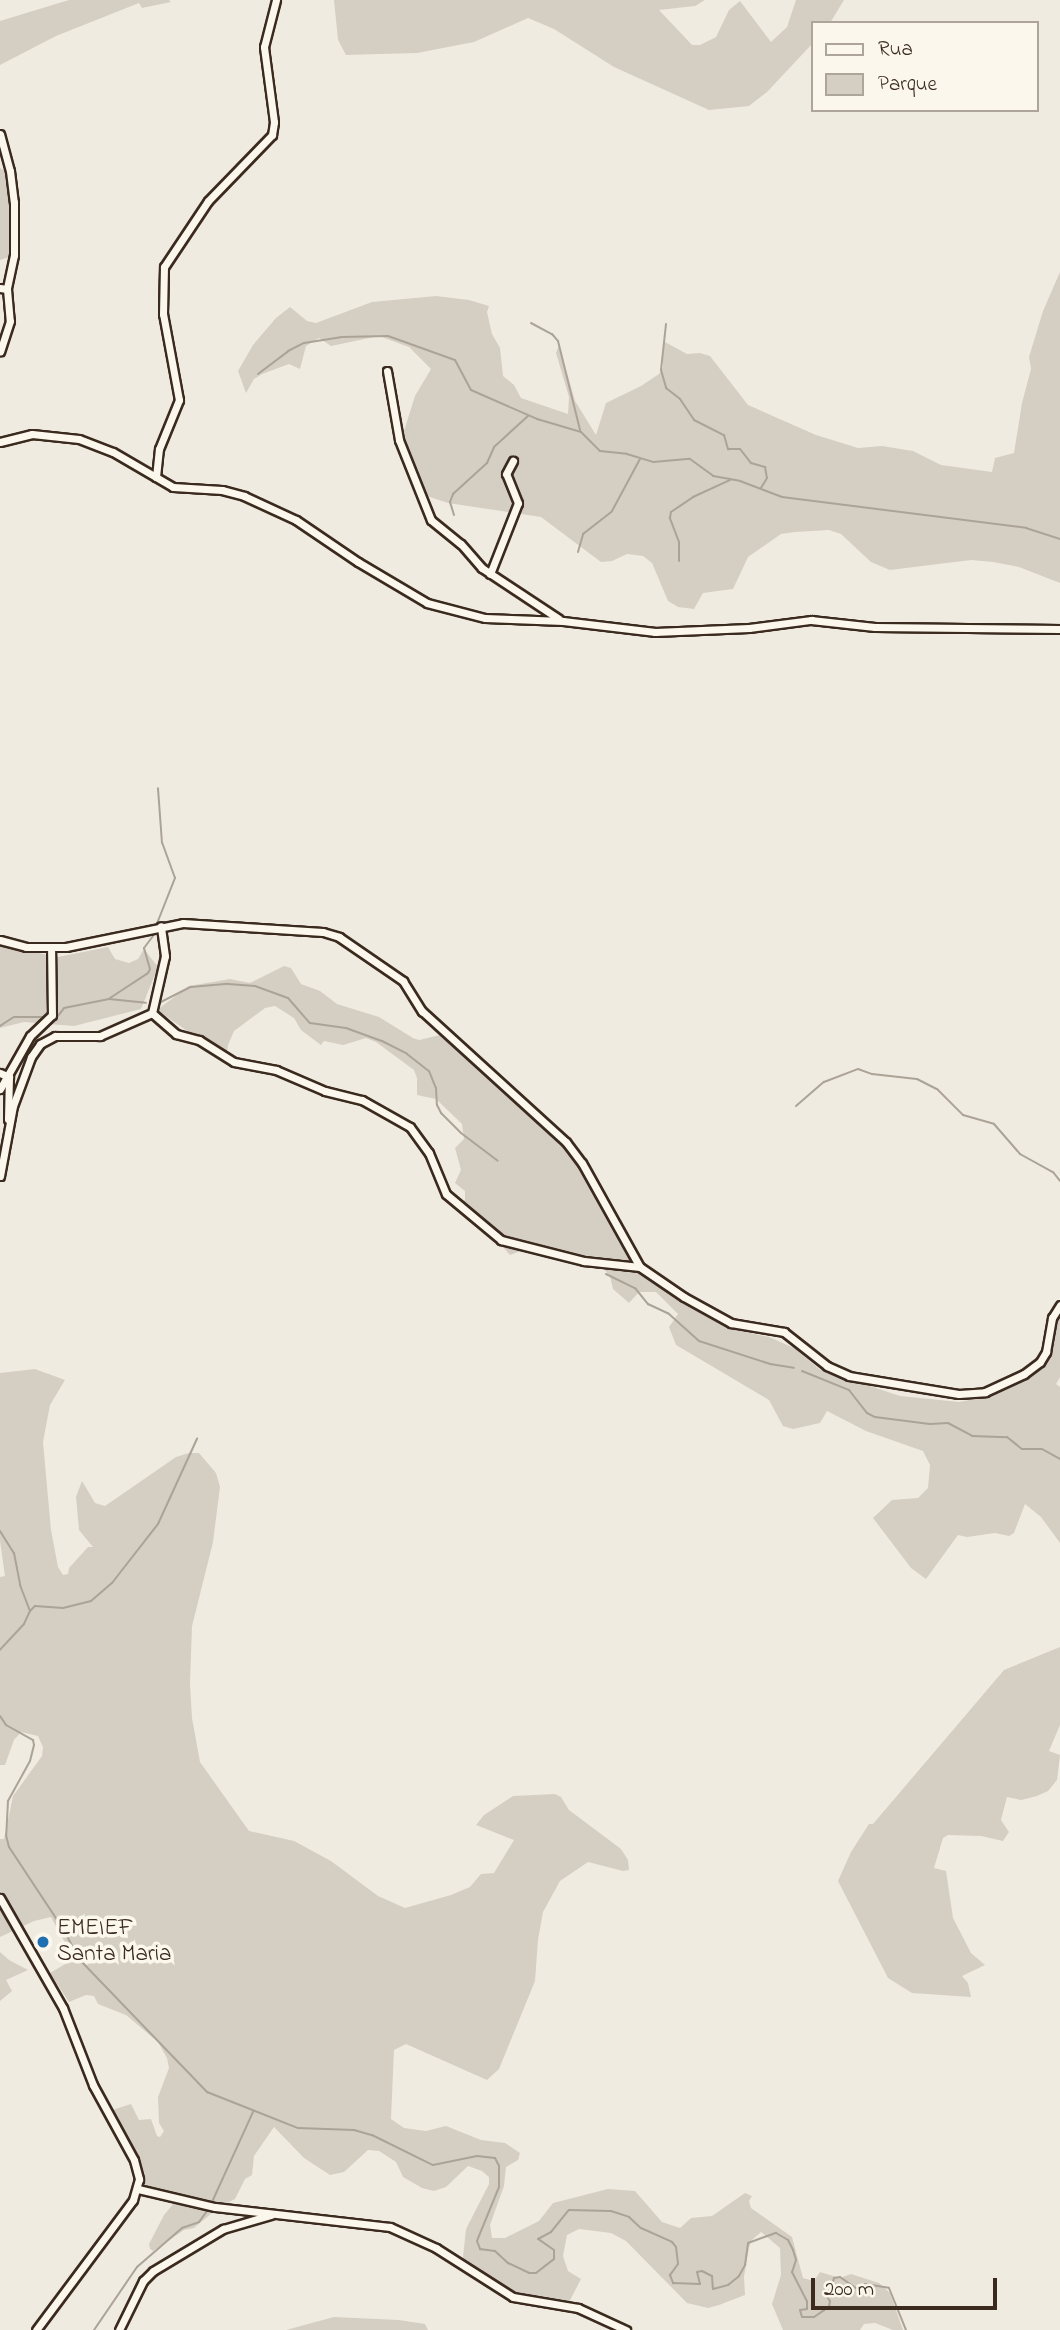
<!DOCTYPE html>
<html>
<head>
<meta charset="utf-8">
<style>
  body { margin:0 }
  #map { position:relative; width:1060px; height:2330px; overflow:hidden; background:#f0ebe0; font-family:"Indie Flower",sans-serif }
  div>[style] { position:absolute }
  .green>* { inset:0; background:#d5cec3 }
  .stream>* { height:2px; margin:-1px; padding:0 1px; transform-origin:1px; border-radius:1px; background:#aca397 }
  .roads { filter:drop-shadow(2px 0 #3b2a1e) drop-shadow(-2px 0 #3b2a1e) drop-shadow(0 2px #3b2a1e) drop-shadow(0 -2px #3b2a1e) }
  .minor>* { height:7px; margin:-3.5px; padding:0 3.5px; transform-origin:3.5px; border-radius:3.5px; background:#fbf7ec }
  .dots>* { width:19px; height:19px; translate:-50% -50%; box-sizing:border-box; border:4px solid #fbf7ec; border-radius:50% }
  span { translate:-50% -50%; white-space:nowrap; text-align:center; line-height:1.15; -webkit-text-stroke:7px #fbf7ec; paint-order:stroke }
  .poi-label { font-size:23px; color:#3b2a1e }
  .left { translate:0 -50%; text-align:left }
  .legend { position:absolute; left:811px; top:21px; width:228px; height:91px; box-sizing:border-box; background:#fbf7ec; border:2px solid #aea59a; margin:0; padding:9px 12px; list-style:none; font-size:21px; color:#3b2a1e }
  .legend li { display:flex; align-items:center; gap:14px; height:35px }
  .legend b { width:35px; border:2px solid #aea59a }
  .scale { position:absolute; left:811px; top:2278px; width:186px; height:32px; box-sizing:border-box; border:4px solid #3b2a1e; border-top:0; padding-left:9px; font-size:21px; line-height:24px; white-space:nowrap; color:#3b2a1e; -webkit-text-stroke:5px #fbf7ec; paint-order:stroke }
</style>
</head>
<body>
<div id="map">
  <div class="green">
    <i style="clip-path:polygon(69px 0,169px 0,171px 2px,142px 8px,139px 3px,56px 36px,0 65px,0 21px)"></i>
    <i style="clip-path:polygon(334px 0,705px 0,695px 6px,659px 10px,692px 45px,700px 45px,716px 37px,729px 10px,740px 1px,771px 42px,787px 27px,796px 0,844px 0,830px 23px,813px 23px,813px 43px,767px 92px,749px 106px,709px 110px,614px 67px,554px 29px,528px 18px,474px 42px,417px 53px,346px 55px,338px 40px)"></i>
    <i style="clip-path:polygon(0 168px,13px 175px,18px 254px,0 260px)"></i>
    <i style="clip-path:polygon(1060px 272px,1060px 583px,1019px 567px,993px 562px,971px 560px,890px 570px,871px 562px,841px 534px,829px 530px,795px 532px,781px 534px,748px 557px,733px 589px,703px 593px,694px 609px,678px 607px,668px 601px,652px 563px,643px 556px,627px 554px,612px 561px,601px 562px,541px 517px,448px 503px,421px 494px,399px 447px,415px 396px,431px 369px,409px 347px,379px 336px,331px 346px,319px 338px,306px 346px,300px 369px,289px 364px,262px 374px,254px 379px,246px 393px,238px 371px,253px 345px,276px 318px,290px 307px,307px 321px,316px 323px,372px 302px,436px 296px,469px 300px,489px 306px,487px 312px,492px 334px,500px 348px,503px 376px,514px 385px,521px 398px,568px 414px,569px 397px,556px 353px,559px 345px,575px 401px,596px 435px,606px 403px,641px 386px,659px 374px,663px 367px,663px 341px,687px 354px,700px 353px,710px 356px,748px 405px,816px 435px,858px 448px,882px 446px,913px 451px,941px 465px,992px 472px,995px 458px,1014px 453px,1022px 403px,1031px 369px,1029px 357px,1043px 311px)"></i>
    <i style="clip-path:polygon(0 945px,58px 957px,108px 947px,115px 959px,129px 963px,138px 959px,144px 949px,158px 967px,141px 1009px,74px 1026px,24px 1022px,0 1028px)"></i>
    <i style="clip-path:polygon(284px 966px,291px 968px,301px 984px,320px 991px,337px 1004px,379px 1017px,413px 1038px,419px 1040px,440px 1035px,568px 1148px,591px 1179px,588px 1183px,611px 1223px,660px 1288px,727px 1328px,769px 1337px,794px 1348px,819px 1369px,900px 1396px,959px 1402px,986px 1397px,1032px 1375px,1042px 1363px,1052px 1323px,1060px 1311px,1060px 1377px,1056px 1384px,1060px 1387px,1060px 1543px,1041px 1517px,1025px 1504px,1014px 1533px,1009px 1536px,995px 1533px,967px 1537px,958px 1535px,926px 1579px,911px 1568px,873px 1518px,892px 1500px,918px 1498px,928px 1488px,930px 1465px,923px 1451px,866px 1431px,827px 1411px,820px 1423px,793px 1429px,783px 1426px,769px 1400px,676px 1345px,669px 1327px,678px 1314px,656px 1292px,639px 1292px,629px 1303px,613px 1289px,610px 1276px,604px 1269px,531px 1247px,510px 1255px,489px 1231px,454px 1207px,465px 1200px,465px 1191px,455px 1183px,461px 1170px,455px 1148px,464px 1139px,462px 1124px,436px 1099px,417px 1095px,417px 1078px,414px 1070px,376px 1042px,366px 1038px,343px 1045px,324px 1041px,321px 1045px,301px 1030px,294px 1018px,275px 1006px,265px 1008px,234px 1031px,228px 1045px,226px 1058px,157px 1010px,189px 986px,230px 979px,250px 983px)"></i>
    <i style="clip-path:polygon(35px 1369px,65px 1380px,50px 1405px,43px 1442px,51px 1530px,58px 1567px,63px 1575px,68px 1574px,69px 1568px,88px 1547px,93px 1547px,79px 1530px,76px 1497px,82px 1481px,95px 1503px,105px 1506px,176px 1457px,189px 1453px,199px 1453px,216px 1473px,220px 1487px,213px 1542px,192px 1626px,190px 1684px,192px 1718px,200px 1762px,249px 1831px,294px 1841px,331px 1861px,378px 1896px,405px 1908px,451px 1895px,470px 1887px,481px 1874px,494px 1873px,514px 1840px,476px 1825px,484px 1815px,513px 1796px,555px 1794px,561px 1797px,569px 1810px,621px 1849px,628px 1860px,629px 1870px,623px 1871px,588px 1862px,560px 1881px,543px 1912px,538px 1940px,535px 1981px,499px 2069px,487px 2080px,406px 2044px,394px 2050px,391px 2119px,404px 2128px,426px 2131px,446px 2126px,481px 2140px,505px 2143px,520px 2153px,518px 2160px,506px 2167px,504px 2186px,490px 2225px,492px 2238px,505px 2238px,539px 2221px,553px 2203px,608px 2189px,635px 2191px,662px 2222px,680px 2228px,691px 2218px,712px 2216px,745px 2193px,752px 2196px,749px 2201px,751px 2208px,792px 2237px,803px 2278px,814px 2281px,820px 2272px,840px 2278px,851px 2274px,879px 2283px,890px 2293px,903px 2330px,893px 2330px,875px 2323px,864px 2324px,860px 2330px,783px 2330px,772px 2304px,781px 2275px,780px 2248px,761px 2232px,752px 2240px,749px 2247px,744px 2277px,745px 2295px,719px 2305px,708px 2308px,687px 2303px,626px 2241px,611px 2233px,579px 2229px,567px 2235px,563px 2256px,568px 2271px,581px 2279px,567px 2306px,517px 2298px,465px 2265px,463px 2257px,466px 2229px,489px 2184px,489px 2177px,482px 2171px,468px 2166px,446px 2187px,434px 2191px,422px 2188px,403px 2177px,396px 2162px,379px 2151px,368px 2150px,344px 2172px,330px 2175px,304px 2158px,274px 2127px,254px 2156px,252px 2175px,245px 2179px,235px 2199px,219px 2207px,194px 2228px,184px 2230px,153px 2251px,150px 2249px,149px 2244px,164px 2215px,174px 2203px,160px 2200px,147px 2190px,141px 2169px,109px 2111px,131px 2104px,139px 2120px,151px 2119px,157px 2136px,160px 2137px,164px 2131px,159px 2123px,158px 2097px,169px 2068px,167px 2058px,158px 2042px,126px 2015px,98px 2004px,94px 1996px,86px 1995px,69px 2002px,50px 1973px,74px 1959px,51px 1917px,34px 1921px,0 1937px,0 1839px,4px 1839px,13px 1796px,42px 1756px,43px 1747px,38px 1736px,21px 1732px,14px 1740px,5px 1765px,0 1765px,0 1577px,5px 1576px,0 1541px,0 1373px)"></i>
    <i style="clip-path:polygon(1060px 1647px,1060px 1725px,1049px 1751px,1060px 1755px,1057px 1780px,1048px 1791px,1037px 1796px,1021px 1800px,1007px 1797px,1001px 1820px,1009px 1832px,1003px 1841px,981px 1836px,948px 1835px,943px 1838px,934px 1868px,946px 1871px,953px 1918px,971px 1953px,985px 1965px,962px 1976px,968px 1983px,971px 1997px,912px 1993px,888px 1978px,838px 1881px,851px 1852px,869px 1824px,873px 1824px,1004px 1670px)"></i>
    <i style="clip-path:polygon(0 1952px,9px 1960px,28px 1970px,6px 1980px,12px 1991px,0 2001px)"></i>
    <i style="clip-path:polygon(334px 2317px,399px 2320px,425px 2324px,428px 2330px,286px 2330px)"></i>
  </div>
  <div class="stream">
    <i style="left:531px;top:323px;width:24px;rotate:28deg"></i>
    <i style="left:552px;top:334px;width:9px;rotate:49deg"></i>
    <i style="left:558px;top:341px;width:92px;rotate:76.1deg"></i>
    <i style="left:666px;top:324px;width:46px;rotate:96.2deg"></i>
    <i style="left:661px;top:370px;width:19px;rotate:74deg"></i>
    <i style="left:666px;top:388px;width:18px;rotate:38deg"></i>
    <i style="left:680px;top:399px;width:25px;rotate:56deg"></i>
    <i style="left:694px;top:420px;width:34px;rotate:27deg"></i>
    <i style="left:724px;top:435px;width:15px;rotate:74deg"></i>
    <i style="left:728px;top:449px;width:12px"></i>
    <i style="left:740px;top:449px;width:18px;rotate:52deg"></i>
    <i style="left:751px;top:463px;width:15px;rotate:16deg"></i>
    <i style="left:765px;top:467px;width:11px;rotate:80deg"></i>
    <i style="left:767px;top:478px;width:12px;rotate:121deg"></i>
    <i style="left:258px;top:374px;width:38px;rotate:-37deg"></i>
    <i style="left:288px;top:351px;width:18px;rotate:-27deg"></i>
    <i style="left:304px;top:343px;width:37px;rotate:-9deg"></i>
    <i style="left:341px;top:337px;width:47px;rotate:-1.2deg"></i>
    <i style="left:388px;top:336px;width:71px;rotate:19.7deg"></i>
    <i style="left:455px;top:360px;width:34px;rotate:62deg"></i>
    <i style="left:471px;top:390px;width:72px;rotate:23.7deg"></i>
    <i style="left:537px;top:419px;width:46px;rotate:16.5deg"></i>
    <i style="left:581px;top:432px;width:27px;rotate:45deg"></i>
    <i style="left:600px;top:451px;width:27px;rotate:6deg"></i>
    <i style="left:627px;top:454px;width:27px;rotate:17deg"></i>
    <i style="left:653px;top:462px;width:37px;rotate:-5deg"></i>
    <i style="left:690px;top:459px;width:29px;rotate:36deg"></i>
    <i style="left:713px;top:476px;width:27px;rotate:10deg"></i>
    <i style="left:740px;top:481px;width:45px;rotate:20.9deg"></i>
    <i style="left:782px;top:497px;width:246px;rotate:7.2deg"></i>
    <i style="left:1026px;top:528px;width:36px;rotate:18deg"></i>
    <i style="left:454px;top:515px;width:14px;rotate:-107deg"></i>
    <i style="left:450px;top:502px;width:9px;rotate:-69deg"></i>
    <i style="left:453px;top:494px;width:46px;rotate:-42.4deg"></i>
    <i style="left:487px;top:463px;width:17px;rotate:-66deg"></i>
    <i style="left:494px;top:447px;width:46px;rotate:-42.4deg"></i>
    <i style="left:578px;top:552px;width:19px;rotate:-74deg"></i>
    <i style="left:583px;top:534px;width:37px;rotate:-38deg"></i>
    <i style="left:612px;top:511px;width:59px;rotate:-61.7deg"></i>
    <i style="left:679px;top:561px;width:19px;rotate:-90deg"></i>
    <i style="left:679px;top:542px;width:26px;rotate:-111deg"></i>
    <i style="left:670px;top:518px;width:6px;rotate:-81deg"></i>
    <i style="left:671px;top:512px;width:27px;rotate:-34deg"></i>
    <i style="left:693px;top:497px;width:41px;rotate:-24.7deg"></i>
    <i style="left:156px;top:926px;width:52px;rotate:-68.4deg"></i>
    <i style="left:175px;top:878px;width:37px;rotate:-110deg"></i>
    <i style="left:162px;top:843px;width:55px;rotate:-94.2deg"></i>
    <i style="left:110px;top:998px;width:45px;rotate:-33.3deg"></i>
    <i style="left:148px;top:973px;width:4px;rotate:-63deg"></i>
    <i style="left:150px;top:969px;width:22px;rotate:-106deg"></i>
    <i style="left:144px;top:948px;width:15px;rotate:-53deg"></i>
    <i style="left:157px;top:1004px;width:38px;rotate:-27deg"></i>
    <i style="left:191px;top:987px;width:37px;rotate:-5deg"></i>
    <i style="left:228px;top:984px;width:27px;rotate:4deg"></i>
    <i style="left:255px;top:986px;width:35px;rotate:20deg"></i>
    <i style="left:288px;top:998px;width:33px;rotate:49deg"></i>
    <i style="left:310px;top:1023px;width:36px;rotate:8deg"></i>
    <i style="left:346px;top:1028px;width:38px;rotate:20deg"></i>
    <i style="left:382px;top:1041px;width:28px;rotate:27deg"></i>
    <i style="left:407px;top:1054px;width:28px;rotate:38deg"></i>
    <i style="left:429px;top:1071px;width:18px;rotate:68deg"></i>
    <i style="left:436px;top:1088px;width:17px;rotate:87deg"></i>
    <i style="left:437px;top:1105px;width:9px;rotate:63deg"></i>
    <i style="left:441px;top:1113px;width:28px;rotate:45deg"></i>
    <i style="left:461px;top:1133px;width:46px;rotate:37.1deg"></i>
    <i style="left:50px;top:1019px;width:4px;rotate:27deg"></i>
    <i style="left:54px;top:1021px;width:16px;rotate:-52deg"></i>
    <i style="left:64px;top:1008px;width:46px;rotate:-11.3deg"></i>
    <i style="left:109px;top:999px;width:37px;rotate:6deg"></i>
    <i style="left:0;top:1026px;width:17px;rotate:-33deg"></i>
    <i style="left:14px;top:1017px;width:31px"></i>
    <i style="left:796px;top:1106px;width:37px;rotate:-41deg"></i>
    <i style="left:824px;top:1082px;width:36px;rotate:-21deg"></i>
    <i style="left:858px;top:1069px;width:15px;rotate:20deg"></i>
    <i style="left:872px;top:1074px;width:45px;rotate:6.3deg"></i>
    <i style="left:917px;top:1079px;width:22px;rotate:27deg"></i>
    <i style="left:937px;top:1089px;width:37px;rotate:45deg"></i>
    <i style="left:963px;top:1115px;width:32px;rotate:16deg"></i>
    <i style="left:994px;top:1124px;width:40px;rotate:49deg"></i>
    <i style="left:1020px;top:1154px;width:38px;rotate:29deg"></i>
    <i style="left:1053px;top:1172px;width:11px;rotate:52deg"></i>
    <i style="left:606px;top:1274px;width:32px;rotate:26deg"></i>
    <i style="left:635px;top:1288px;width:21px;rotate:51deg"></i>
    <i style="left:648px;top:1304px;width:23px;rotate:25deg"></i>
    <i style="left:669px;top:1314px;width:40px;rotate:42deg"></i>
    <i style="left:699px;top:1341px;width:75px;rotate:17.9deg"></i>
    <i style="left:770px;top:1364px;width:24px;rotate:9deg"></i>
    <i style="left:802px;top:1371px;width:51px;rotate:22deg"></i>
    <i style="left:849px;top:1390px;width:29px;rotate:52deg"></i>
    <i style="left:867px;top:1413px;width:9px;rotate:27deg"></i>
    <i style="left:875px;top:1417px;width:55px;rotate:7.3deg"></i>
    <i style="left:930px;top:1424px;width:18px;rotate:-3deg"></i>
    <i style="left:948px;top:1423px;width:27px;rotate:28deg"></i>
    <i style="left:972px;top:1436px;width:35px;rotate:2deg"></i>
    <i style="left:1007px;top:1437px;width:19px;rotate:39deg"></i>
    <i style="left:1022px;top:1449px;width:20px"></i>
    <i style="left:1042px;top:1449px;width:21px;rotate:29deg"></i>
    <i style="left:0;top:1531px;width:26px;rotate:58deg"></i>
    <i style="left:14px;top:1553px;width:33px;rotate:79deg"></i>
    <i style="left:20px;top:1585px;width:28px;rotate:69deg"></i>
    <i style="left:30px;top:1611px;width:14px;rotate:115deg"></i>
    <i style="left:24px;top:1624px;width:35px;rotate:133deg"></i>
    <i style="left:30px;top:1611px;width:7px;rotate:-45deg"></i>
    <i style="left:35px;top:1606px;width:28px;rotate:4deg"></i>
    <i style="left:63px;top:1608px;width:29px;rotate:-14deg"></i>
    <i style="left:91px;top:1601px;width:28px;rotate:-41deg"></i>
    <i style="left:112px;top:1583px;width:75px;rotate:-52.1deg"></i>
    <i style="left:158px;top:1524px;width:94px;rotate:-65.4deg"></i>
    <i style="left:0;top:1716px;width:11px;rotate:56deg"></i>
    <i style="left:6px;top:1725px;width:31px;rotate:29deg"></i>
    <i style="left:33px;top:1740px;width:5px;rotate:79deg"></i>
    <i style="left:34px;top:1745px;width:16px;rotate:104deg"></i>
    <i style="left:30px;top:1761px;width:46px;rotate:118.8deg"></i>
    <i style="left:8px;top:1801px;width:34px;rotate:93deg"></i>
    <i style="left:6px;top:1835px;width:12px;rotate:76deg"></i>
    <i style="left:9px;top:1847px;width:102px;rotate:56.6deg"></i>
    <i style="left:65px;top:1932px;width:30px;rotate:63deg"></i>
    <i style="left:79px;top:1959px;width:185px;rotate:46.1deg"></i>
    <i style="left:207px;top:2092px;width:98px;rotate:21.6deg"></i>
    <i style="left:298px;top:2128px;width:56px;rotate:2deg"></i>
    <i style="left:354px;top:2130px;width:19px;rotate:16deg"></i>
    <i style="left:372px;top:2135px;width:68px;rotate:26.2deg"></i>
    <i style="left:433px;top:2165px;width:45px;rotate:-11.6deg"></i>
    <i style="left:477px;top:2156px;width:18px;rotate:6deg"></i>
    <i style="left:495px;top:2158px;width:9px;rotate:63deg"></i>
    <i style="left:499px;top:2166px;width:21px;rotate:90deg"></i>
    <i style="left:499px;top:2187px;width:58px;rotate:112.2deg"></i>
    <i style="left:477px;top:2241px;width:9px;rotate:69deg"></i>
    <i style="left:480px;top:2249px;width:15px;rotate:8deg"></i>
    <i style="left:495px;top:2251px;width:18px;rotate:43deg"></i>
    <i style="left:508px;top:2263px;width:23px;rotate:25deg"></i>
    <i style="left:529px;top:2273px;width:7px"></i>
    <i style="left:536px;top:2273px;width:23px;rotate:-38deg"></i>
    <i style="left:554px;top:2259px;width:9px;rotate:-90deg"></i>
    <i style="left:554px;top:2250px;width:19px;rotate:-145deg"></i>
    <i style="left:538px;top:2239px;width:15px;rotate:-28deg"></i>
    <i style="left:551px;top:2232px;width:28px;rotate:-51deg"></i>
    <i style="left:569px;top:2210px;width:42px;rotate:1.4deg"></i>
    <i style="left:611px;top:2211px;width:19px;rotate:18deg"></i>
    <i style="left:629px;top:2217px;width:16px;rotate:43deg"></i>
    <i style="left:641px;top:2228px;width:34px;rotate:24deg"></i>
    <i style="left:672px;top:2242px;width:6px;rotate:51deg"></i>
    <i style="left:676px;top:2247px;width:17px;rotate:83deg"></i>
    <i style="left:678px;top:2264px;width:14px;rotate:126deg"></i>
    <i style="left:670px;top:2275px;width:9px;rotate:69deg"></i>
    <i style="left:673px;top:2283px;width:27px;rotate:2deg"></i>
    <i style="left:700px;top:2284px;width:12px;rotate:-104deg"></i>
    <i style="left:697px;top:2272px;width:5px;rotate:-11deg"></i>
    <i style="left:702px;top:2271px;width:11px;rotate:27deg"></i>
    <i style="left:712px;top:2276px;width:13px;rotate:86deg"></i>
    <i style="left:713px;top:2289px;width:16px;rotate:-15deg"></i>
    <i style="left:728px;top:2285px;width:14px;rotate:-39deg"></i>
    <i style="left:739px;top:2276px;width:13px;rotate:-61deg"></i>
    <i style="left:745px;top:2265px;width:22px;rotate:-82deg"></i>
    <i style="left:748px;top:2243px;width:30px;rotate:-20deg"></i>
    <i style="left:776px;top:2233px;width:14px;rotate:30deg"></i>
    <i style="left:788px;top:2240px;width:11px;rotate:63deg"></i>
    <i style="left:793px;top:2250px;width:10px;rotate:73deg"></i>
    <i style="left:796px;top:2260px;width:13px;rotate:108deg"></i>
    <i style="left:792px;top:2272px;width:33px;rotate:63deg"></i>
    <i style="left:807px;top:2301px;width:8px;rotate:90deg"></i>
    <i style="left:807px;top:2309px;width:7px;rotate:172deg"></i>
    <i style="left:800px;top:2310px;width:7px;rotate:74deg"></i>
    <i style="left:802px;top:2317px;width:12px"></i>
    <i style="left:814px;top:2317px;width:18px;rotate:-34deg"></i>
    <i style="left:829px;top:2307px;width:6px;rotate:-81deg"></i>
    <i style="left:830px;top:2301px;width:9px;rotate:-126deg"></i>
    <i style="left:825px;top:2294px;width:8px;rotate:-40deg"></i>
    <i style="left:831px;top:2289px;width:11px;rotate:-75deg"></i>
    <i style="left:834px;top:2278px;width:6px;rotate:-9deg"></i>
    <i style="left:840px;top:2277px;width:21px;rotate:35deg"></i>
    <i style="left:857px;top:2289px;width:9px;rotate:-32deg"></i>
    <i style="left:865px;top:2284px;width:24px;rotate:9deg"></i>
    <i style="left:889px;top:2288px;width:45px;rotate:68deg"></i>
    <i style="left:212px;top:2202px;width:99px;rotate:-65.5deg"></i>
    <i style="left:94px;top:2330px;width:76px;rotate:-55.7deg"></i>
    <i style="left:137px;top:2267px;width:60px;rotate:-40.9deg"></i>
    <i style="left:182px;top:2228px;width:18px;rotate:-19deg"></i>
    <i style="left:199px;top:2222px;width:19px;rotate:-54deg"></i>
  </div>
  <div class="roads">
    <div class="minor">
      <i style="left:0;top:134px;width:38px;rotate:75deg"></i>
      <i style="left:10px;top:171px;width:31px;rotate:83deg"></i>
      <i style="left:14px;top:202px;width:53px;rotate:90deg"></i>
      <i style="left:14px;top:255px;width:35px;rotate:102deg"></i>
      <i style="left:0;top:288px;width:7px;rotate:8deg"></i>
      <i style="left:7px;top:289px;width:32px;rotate:85deg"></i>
      <i style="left:10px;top:321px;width:32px;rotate:108deg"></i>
      <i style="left:387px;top:371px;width:70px;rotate:80.1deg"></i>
      <i style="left:399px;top:440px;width:86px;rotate:68.2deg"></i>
      <i style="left:431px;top:520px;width:38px;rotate:39deg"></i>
      <i style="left:461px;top:544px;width:32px;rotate:49deg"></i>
      <i style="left:482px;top:568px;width:92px;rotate:33.5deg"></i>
      <i style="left:0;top:442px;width:33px;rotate:-14deg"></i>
      <i style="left:32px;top:434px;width:47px;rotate:6.1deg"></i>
      <i style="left:79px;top:439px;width:36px;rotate:21deg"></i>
      <i style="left:113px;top:452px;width:69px;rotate:30.3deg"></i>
      <i style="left:173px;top:487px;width:49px;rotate:3.5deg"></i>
      <i style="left:222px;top:490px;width:23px;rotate:15deg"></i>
      <i style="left:244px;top:496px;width:57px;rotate:24.8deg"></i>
      <i style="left:296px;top:520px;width:75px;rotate:34.1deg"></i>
      <i style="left:358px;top:562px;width:80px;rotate:30.7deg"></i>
      <i style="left:427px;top:603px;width:60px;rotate:14.5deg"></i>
      <i style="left:485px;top:618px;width:78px;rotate:2.2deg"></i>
      <i style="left:563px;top:621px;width:93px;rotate:6.8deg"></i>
      <i style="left:655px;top:632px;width:94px;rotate:-2.4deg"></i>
      <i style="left:749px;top:628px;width:63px;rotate:-7.4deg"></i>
      <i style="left:811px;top:620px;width:64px;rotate:6.2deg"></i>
      <i style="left:875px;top:627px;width:185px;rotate:0.6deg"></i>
      <i style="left:156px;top:477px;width:28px;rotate:-84deg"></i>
      <i style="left:159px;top:449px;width:53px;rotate:-67.8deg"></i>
      <i style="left:179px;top:400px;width:87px;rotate:-100.5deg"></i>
      <i style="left:163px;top:314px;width:47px;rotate:-88.8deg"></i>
      <i style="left:164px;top:267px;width:79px;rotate:-56.3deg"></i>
      <i style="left:208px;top:201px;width:92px;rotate:-45.9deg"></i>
      <i style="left:272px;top:135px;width:13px;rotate:-81deg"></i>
      <i style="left:274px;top:122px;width:76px;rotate:-97.6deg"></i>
      <i style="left:264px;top:47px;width:49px;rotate:-75.7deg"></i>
      <i style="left:490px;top:574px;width:76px;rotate:-68.5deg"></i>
      <i style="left:518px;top:503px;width:31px;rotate:-112deg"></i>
      <i style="left:506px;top:474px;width:15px;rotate:-62deg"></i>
      <i style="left:0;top:940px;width:27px;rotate:15deg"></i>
      <i style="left:26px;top:947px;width:40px"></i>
      <i style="left:66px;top:947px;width:119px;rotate:-11.6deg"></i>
      <i style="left:183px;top:923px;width:140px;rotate:3.7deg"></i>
      <i style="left:323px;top:932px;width:17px;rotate:17deg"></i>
      <i style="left:339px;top:937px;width:78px;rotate:34.5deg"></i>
      <i style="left:403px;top:981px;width:36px;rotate:58deg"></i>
      <i style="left:422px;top:1011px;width:195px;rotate:42.3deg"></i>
      <i style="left:566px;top:1142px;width:26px;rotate:53deg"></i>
      <i style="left:582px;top:1163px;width:119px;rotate:60.9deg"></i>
      <i style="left:640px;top:1267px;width:53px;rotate:34.3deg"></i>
      <i style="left:684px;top:1297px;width:54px;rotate:29deg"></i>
      <i style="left:731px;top:1323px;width:54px;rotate:9.6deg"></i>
      <i style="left:784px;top:1332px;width:55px;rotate:38.3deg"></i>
      <i style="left:827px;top:1366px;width:24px;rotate:24deg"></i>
      <i style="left:849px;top:1376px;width:111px;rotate:9.3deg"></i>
      <i style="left:959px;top:1394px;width:26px;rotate:-4deg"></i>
      <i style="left:985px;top:1392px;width:43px;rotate:-24.8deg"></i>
      <i style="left:1024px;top:1374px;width:20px;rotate:-37deg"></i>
      <i style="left:1040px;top:1362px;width:12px;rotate:-59deg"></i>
      <i style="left:1046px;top:1352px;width:35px;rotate:-80deg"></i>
      <i style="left:1052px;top:1318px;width:15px;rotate:-58deg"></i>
      <i style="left:152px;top:1013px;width:32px;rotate:41deg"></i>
      <i style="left:176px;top:1034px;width:24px;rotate:15deg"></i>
      <i style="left:199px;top:1040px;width:41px;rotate:32.2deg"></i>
      <i style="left:234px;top:1062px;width:43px;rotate:10.8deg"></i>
      <i style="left:276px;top:1070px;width:53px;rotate:23.2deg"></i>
      <i style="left:325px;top:1091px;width:38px;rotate:14deg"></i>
      <i style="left:362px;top:1100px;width:55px;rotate:29.4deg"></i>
      <i style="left:410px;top:1127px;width:32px;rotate:54deg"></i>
      <i style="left:429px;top:1153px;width:44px;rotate:67.5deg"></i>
      <i style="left:446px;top:1194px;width:72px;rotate:39.9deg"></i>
      <i style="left:501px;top:1240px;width:86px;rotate:14.2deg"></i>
      <i style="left:584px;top:1261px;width:56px;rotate:6.1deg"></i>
      <i style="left:152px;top:1013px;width:58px;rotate:-77.2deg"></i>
      <i style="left:165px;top:956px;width:30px;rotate:-98deg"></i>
      <i style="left:0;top:1073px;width:10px;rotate:24deg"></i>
      <i style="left:9px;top:1077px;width:42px;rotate:91.4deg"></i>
      <i style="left:0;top:1089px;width:61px;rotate:-60.5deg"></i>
      <i style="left:30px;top:1036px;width:30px;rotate:-44deg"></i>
      <i style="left:52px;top:1015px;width:68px;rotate:-90.8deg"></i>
      <i style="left:0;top:1176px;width:71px;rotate:-79.5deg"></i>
      <i style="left:13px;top:1106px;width:52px;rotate:-69.8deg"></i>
      <i style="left:31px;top:1057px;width:16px;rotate:-55deg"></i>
      <i style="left:40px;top:1044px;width:17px;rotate:-28deg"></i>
      <i style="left:55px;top:1036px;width:45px"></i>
      <i style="left:100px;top:1036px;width:57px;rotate:-23.9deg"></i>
      <i style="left:0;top:1898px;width:127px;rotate:60.2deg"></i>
      <i style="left:63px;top:2008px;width:83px;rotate:68.7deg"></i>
      <i style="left:93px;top:2085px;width:85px;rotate:61.3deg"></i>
      <i style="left:134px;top:2160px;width:20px;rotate:75deg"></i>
      <i style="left:139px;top:2179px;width:22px;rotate:106deg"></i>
      <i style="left:133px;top:2200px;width:162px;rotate:126.7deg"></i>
      <i style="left:138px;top:2189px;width:79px;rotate:13.2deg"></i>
      <i style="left:215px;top:2207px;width:176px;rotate:6.5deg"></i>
      <i style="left:390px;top:2227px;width:51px;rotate:24.5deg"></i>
      <i style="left:436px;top:2248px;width:91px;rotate:32.5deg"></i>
      <i style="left:513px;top:2297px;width:66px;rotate:9.6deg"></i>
      <i style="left:578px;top:2308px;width:53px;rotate:24.6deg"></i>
      <i style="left:119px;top:2330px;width:55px;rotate:-63.9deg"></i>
      <i style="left:143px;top:2281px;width:14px;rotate:-45deg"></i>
      <i style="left:153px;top:2271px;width:82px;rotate:-31deg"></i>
      <i style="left:223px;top:2229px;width:50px;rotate:-16.3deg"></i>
    </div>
  </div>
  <div class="dots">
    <i style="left:43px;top:1942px;background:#1f6fb2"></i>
  </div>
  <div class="poi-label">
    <span class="left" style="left:57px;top:1942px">EMEIEF<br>Santa Maria</span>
  </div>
  <ul class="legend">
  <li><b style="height:9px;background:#fbf7ec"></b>Rua</li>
  <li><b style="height:19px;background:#d5cec3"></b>Parque</li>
  </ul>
  <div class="scale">200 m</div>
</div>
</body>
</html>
